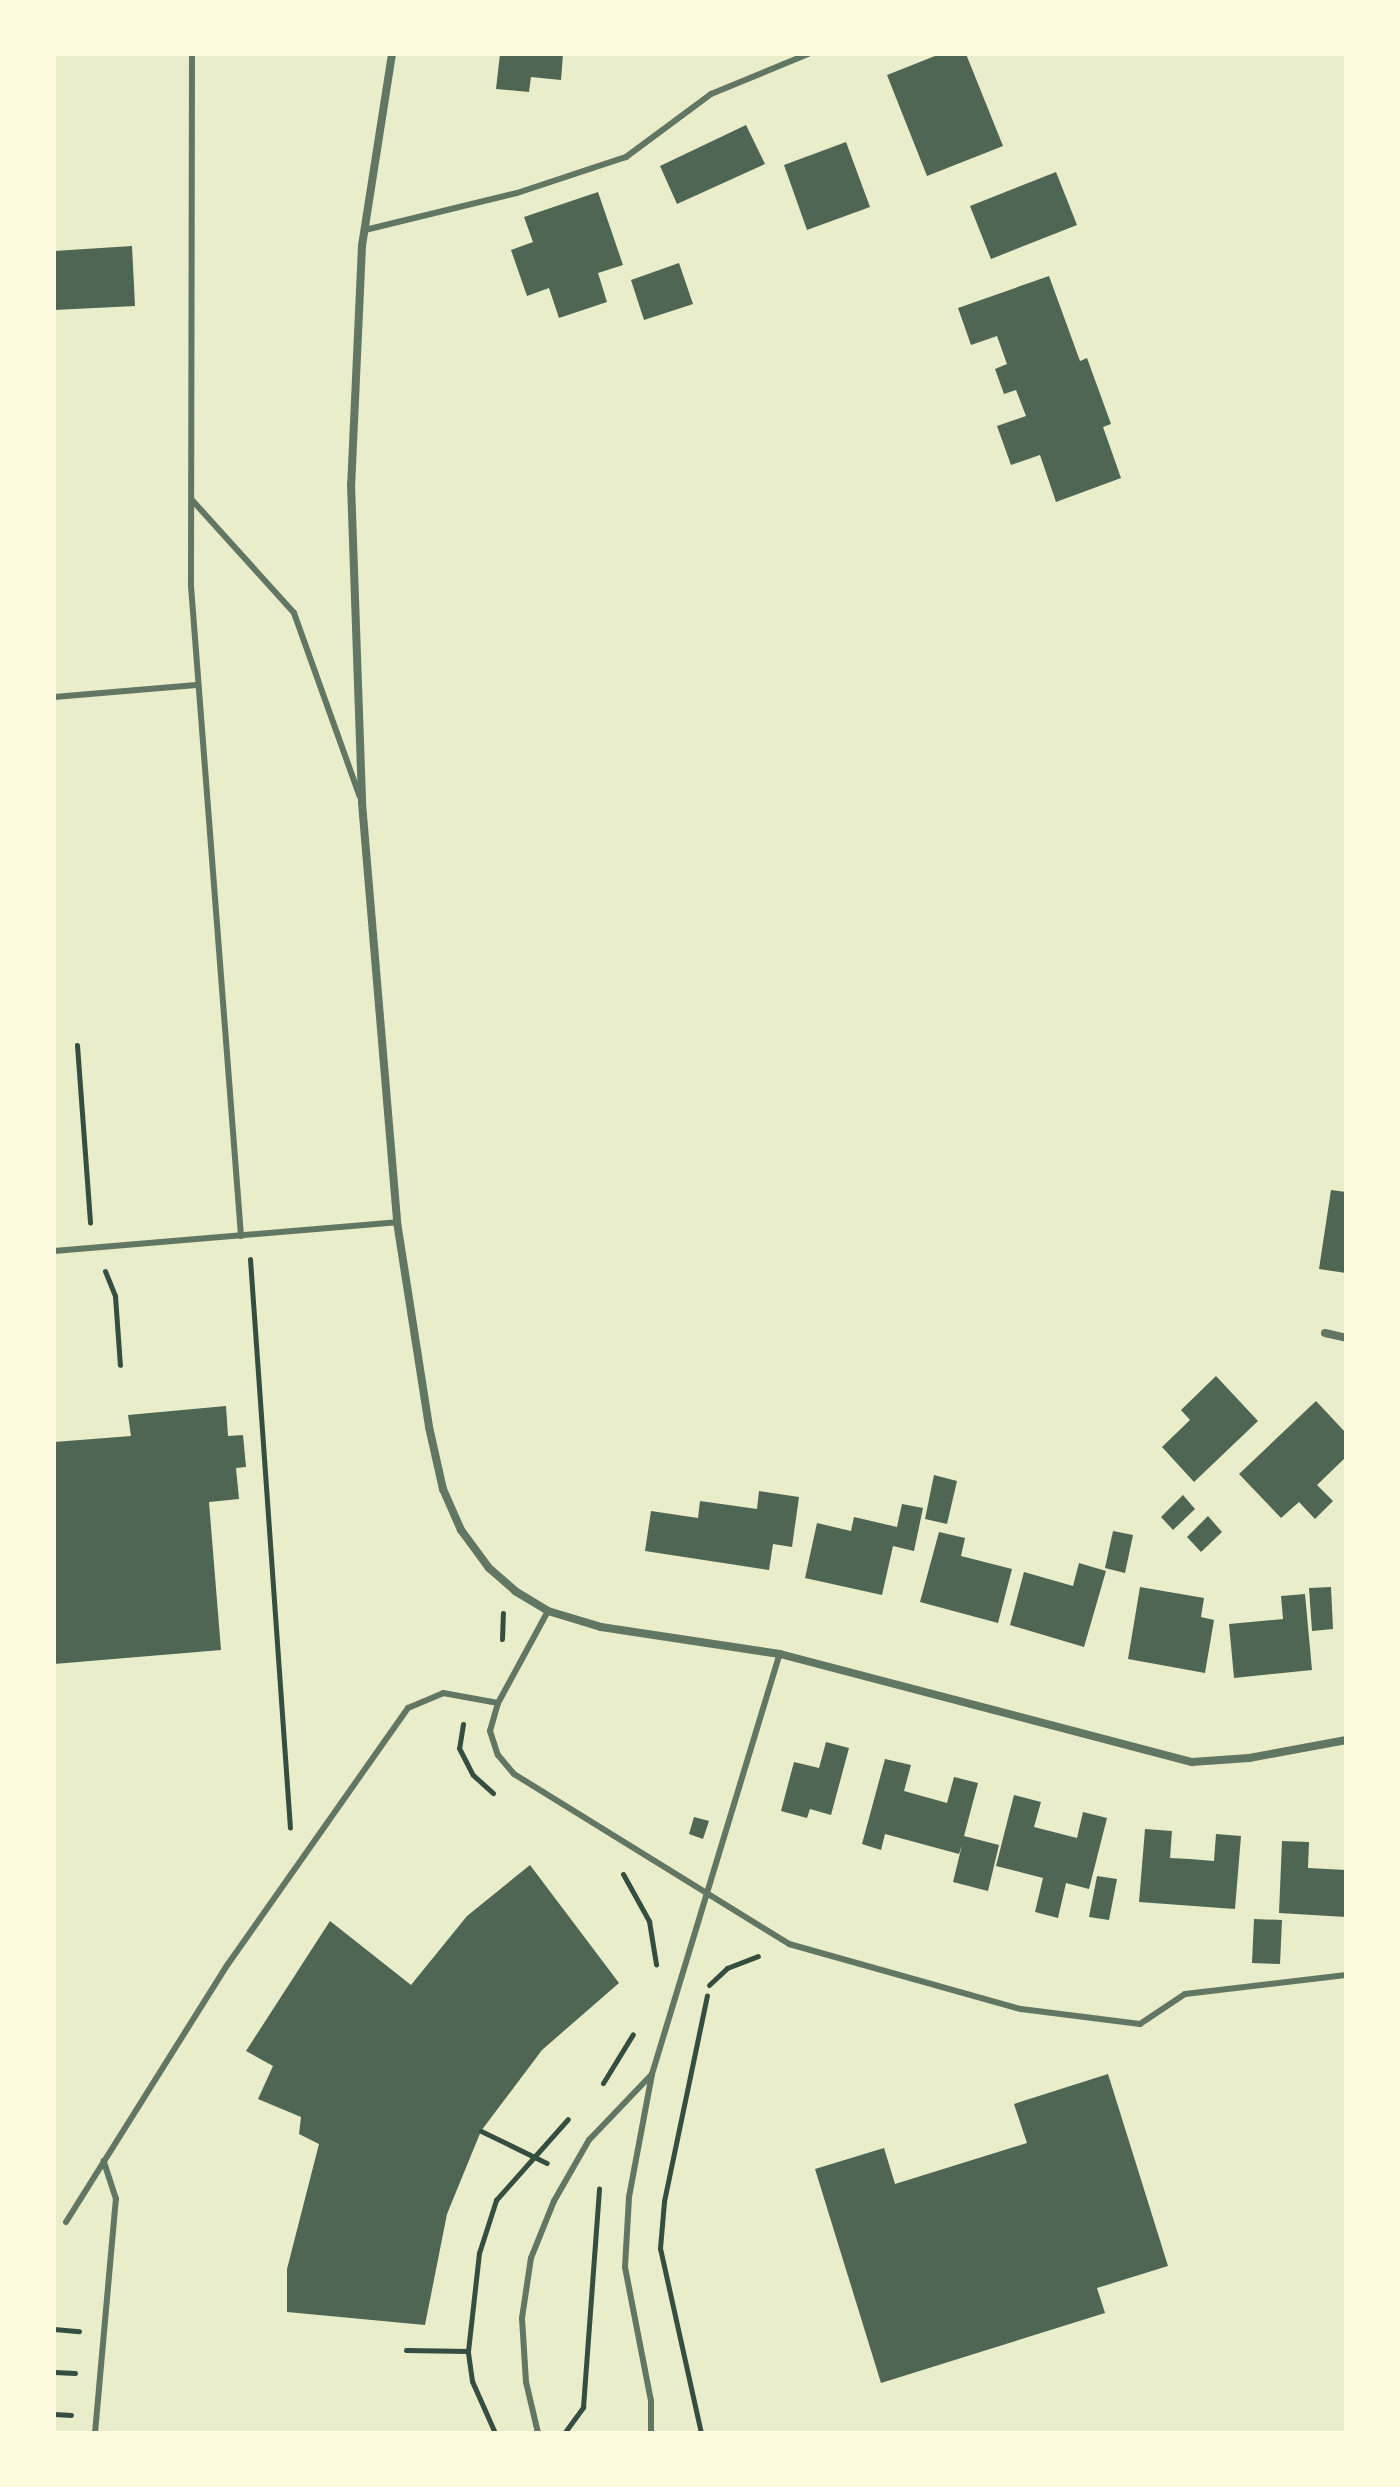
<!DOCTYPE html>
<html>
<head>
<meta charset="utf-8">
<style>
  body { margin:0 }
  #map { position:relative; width:1400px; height:2487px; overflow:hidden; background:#e9edc9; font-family:Merriweather,serif }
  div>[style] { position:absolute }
  .building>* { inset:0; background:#4f6655 }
  .path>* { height:5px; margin:-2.5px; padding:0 2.5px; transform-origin:2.5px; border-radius:2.5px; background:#344e41 }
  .service>* { height:6px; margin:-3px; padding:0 3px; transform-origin:3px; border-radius:3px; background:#617663 }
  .minor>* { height:8px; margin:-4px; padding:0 4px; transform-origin:4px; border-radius:4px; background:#617663 }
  span { translate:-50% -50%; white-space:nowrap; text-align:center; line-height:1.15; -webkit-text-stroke:6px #fefae0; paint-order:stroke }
  .frame { position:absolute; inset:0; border:56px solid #fefae0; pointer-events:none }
</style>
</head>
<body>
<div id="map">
  <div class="building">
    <i style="clip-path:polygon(500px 54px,563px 54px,561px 80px,531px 77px,529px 92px,496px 89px)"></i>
    <i style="clip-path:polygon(940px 54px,966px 54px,1003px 146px,927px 176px,887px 75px)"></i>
    <i style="clip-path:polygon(746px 125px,765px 164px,677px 204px,660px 166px)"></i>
    <i style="clip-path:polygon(846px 142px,870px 207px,807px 230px,784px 165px)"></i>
    <i style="clip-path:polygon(1056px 172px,1077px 225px,991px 259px,970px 206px)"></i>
    <i style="clip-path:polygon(598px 192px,623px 265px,598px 273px,607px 302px,559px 318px,549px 288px,527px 296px,511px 250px,533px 242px,524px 217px)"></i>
    <i style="clip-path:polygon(132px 246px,135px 306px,54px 310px,54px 251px)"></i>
    <i style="clip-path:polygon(679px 263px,693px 304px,644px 320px,631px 280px)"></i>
    <i style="clip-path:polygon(1049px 276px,1080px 361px,1087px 358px,1111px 424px,1103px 427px,1121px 478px,1056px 502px,1040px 455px,1011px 465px,997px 426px,1026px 416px,1016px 390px,1004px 394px,995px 369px,1007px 364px,997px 336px,971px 345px,958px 308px)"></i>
    <i style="clip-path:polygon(1331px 1190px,1346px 1192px,1346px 1273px,1319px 1269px)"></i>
    <i style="clip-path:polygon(1216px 1376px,1258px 1421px,1194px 1482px,1162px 1447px,1190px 1420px,1181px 1410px)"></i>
    <i style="clip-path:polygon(1316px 1401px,1346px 1433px,1346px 1457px,1317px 1485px,1333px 1501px,1315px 1519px,1299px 1502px,1281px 1518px,1239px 1474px)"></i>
    <i style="clip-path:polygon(226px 1406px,228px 1436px,243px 1435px,246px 1467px,236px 1468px,239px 1499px,209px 1502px,221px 1650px,54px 1664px,54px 1442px,131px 1436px,128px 1415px)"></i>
    <i style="clip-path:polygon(934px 1475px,957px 1481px,947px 1524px,925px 1519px)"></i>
    <i style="clip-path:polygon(759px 1491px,799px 1497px,792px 1547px,773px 1544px,769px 1570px,645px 1551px,651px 1511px,698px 1518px,700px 1501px,757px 1509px)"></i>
    <i style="clip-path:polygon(1183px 1495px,1195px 1509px,1173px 1530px,1161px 1517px)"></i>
    <i style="clip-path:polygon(902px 1504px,923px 1508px,914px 1551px,893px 1546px,882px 1595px,805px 1578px,817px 1523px,851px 1531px,854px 1517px,897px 1527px)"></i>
    <i style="clip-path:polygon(1208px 1516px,1222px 1532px,1201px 1552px,1187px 1537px)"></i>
    <i style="clip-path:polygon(1113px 1531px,1133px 1535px,1125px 1573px,1105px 1568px)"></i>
    <i style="clip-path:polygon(939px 1532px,965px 1538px,961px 1556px,1012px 1569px,998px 1623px,920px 1602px)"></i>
    <i style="clip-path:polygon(1079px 1563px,1106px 1571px,1084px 1647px,1010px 1625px,1024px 1572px,1073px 1586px)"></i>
    <i style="clip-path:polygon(1140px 1587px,1204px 1598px,1201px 1617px,1214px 1620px,1205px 1673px,1128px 1659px)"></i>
    <i style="clip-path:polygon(1331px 1587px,1333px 1629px,1312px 1631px,1309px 1588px)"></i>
    <i style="clip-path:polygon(1305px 1594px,1312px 1670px,1234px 1678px,1229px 1624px,1283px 1619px,1281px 1596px)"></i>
    <i style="clip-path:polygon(826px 1742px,849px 1748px,831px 1815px,810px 1809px,807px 1818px,781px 1811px,794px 1762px,819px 1768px)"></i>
    <i style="clip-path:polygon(885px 1759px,911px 1765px,904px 1791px,947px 1803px,954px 1777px,978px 1783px,964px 1836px,999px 1845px,988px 1891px,953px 1882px,962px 1845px,959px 1854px,885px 1834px,881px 1850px,862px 1844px)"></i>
    <i style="clip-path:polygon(1014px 1795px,1041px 1802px,1034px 1827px,1077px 1838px,1083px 1812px,1107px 1818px,1089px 1889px,1066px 1883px,1058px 1918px,1035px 1912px,1043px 1878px,996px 1866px)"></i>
    <i style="clip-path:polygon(694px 1817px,709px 1821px,703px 1839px,689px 1834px)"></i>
    <i style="clip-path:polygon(1145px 1829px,1172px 1831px,1170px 1858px,1190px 1859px,1214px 1861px,1216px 1834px,1241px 1836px,1235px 1909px,1139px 1902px)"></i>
    <i style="clip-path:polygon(1282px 1841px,1309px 1842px,1308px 1868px,1346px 1870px,1346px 1917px,1279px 1913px)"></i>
    <i style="clip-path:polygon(530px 1865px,619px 1983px,542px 2050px,481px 2131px,447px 2214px,425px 2325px,287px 2312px,287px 2269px,319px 2144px,299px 2134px,301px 2117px,258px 2099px,273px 2066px,246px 2051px,330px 1921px,411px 1985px,467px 1916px)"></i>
    <i style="clip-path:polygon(1097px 1876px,1117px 1879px,1109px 1920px,1089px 1917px)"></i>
    <i style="clip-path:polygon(1254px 1919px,1282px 1920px,1280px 1964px,1252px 1963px)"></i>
    <i style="clip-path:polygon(1108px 2074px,1168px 2266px,1097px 2288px,1105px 2313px,881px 2383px,815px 2169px,884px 2148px,895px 2184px,1027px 2143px,1014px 2104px)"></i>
  </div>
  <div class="path">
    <i style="left:77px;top:1045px;width:178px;rotate:85.8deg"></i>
    <i style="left:250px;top:1259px;width:570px;rotate:85.98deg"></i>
    <i style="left:105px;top:1271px;width:27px;rotate:68deg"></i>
    <i style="left:115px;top:1296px;width:69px;rotate:85.9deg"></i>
    <i style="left:502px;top:1639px;width:26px;rotate:-88deg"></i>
    <i style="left:463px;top:1724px;width:24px;rotate:99deg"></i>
    <i style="left:459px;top:1748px;width:30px;rotate:63deg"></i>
    <i style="left:473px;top:1775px;width:27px;rotate:42deg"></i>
    <i style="left:623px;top:1874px;width:54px;rotate:61deg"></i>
    <i style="left:649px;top:1921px;width:44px;rotate:80.8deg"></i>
    <i style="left:709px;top:1985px;width:25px;rotate:-43deg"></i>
    <i style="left:727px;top:1968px;width:33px;rotate:-21deg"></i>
    <i style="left:603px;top:2083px;width:57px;rotate:-58.5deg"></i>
    <i style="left:481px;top:2131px;width:73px;rotate:25.9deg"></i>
    <i style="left:54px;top:2329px;width:25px;rotate:5deg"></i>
    <i style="left:406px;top:2350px;width:62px;rotate:0.9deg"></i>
    <i style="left:54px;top:2372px;width:21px;rotate:3deg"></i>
    <i style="left:54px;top:2414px;width:17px;rotate:3deg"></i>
    <i style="left:565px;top:2432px;width:31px;rotate:-54deg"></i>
    <i style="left:583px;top:2407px;width:219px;rotate:-85.8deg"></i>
    <i style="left:495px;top:2433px;width:57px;rotate:-113.9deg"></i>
    <i style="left:472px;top:2381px;width:30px;rotate:-98deg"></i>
    <i style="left:468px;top:2351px;width:99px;rotate:-83.6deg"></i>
    <i style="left:479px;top:2253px;width:56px;rotate:-72.2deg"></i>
    <i style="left:496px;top:2200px;width:108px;rotate:-48.4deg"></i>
    <i style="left:701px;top:2433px;width:189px;rotate:-102.5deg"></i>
    <i style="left:660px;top:2248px;width:47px;rotate:-85.1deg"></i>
    <i style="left:664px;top:2201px;width:210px;rotate:-78.2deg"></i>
  </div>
  <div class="service">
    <i style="left:192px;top:54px;width:532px;rotate:90.11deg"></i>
    <i style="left:191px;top:586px;width:652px;rotate:85.6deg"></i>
    <i style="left:365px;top:230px;width:156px;rotate:-13.7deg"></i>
    <i style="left:517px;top:193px;width:115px;rotate:-18.3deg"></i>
    <i style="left:626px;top:157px;width:106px;rotate:-36.5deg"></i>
    <i style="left:711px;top:94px;width:105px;rotate:-22.4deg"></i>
    <i style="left:192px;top:500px;width:152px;rotate:47.9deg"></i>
    <i style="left:294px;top:613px;width:195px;rotate:70.3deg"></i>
    <i style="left:54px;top:697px;width:143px;rotate:-4.8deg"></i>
    <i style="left:54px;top:1251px;width:344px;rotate:-4.8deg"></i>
    <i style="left:548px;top:1611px;width:105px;rotate:118.5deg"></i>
    <i style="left:498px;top:1703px;width:29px;rotate:106deg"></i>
    <i style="left:490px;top:1731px;width:25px;rotate:72deg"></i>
    <i style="left:498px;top:1755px;width:25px;rotate:50deg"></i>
    <i style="left:514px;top:1774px;width:323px;rotate:31.7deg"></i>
    <i style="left:789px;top:1944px;width:241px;rotate:15.7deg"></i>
    <i style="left:1021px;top:2009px;width:120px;rotate:7.2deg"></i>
    <i style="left:1140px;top:2024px;width:54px;rotate:-33.7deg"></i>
    <i style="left:1185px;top:1994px;width:162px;rotate:-6.7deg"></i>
    <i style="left:66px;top:2222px;width:305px;rotate:-57.9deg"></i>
    <i style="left:228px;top:1964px;width:313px;rotate:-54.9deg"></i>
    <i style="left:408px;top:1708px;width:38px;rotate:-23deg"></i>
    <i style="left:443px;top:1693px;width:56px;rotate:10.3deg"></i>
    <i style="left:95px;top:2433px;width:235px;rotate:-84.9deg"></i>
    <i style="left:116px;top:2199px;width:40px;rotate:-108deg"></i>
    <i style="left:538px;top:2433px;width:52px;rotate:-103.2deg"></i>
    <i style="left:526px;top:2382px;width:64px;rotate:-93.6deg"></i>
    <i style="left:522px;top:2318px;width:61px;rotate:-81.5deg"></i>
    <i style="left:531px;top:2258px;width:61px;rotate:-68deg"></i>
    <i style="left:554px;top:2201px;width:70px;rotate:-60.2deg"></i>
    <i style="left:589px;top:2140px;width:91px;rotate:-46.3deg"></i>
    <i style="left:651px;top:2433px;width:32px;rotate:-90deg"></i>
    <i style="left:651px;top:2401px;width:136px;rotate:-101deg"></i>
    <i style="left:625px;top:2267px;width:70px;rotate:-86.7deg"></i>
    <i style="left:629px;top:2197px;width:125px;rotate:-79.4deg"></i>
    <i style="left:652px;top:2074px;width:439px;rotate:-73.1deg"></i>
  </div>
  <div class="minor">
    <i style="left:392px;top:54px;width:194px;rotate:98.9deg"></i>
    <i style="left:362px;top:246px;width:238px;rotate:92.6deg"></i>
    <i style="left:351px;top:484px;width:319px;rotate:88deg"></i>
    <i style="left:362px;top:803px;width:420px;rotate:85.2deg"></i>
    <i style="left:397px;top:1222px;width:207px;rotate:81.1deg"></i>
    <i style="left:429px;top:1427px;width:64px;rotate:77.3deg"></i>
    <i style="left:443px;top:1489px;width:45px;rotate:66.3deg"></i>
    <i style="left:461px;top:1530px;width:47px;rotate:53.6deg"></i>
    <i style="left:489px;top:1568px;width:35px;rotate:41deg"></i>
    <i style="left:515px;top:1591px;width:39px;rotate:31deg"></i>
    <i style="left:548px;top:1611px;width:55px;rotate:16.8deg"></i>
    <i style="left:601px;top:1627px;width:181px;rotate:8.6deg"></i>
    <i style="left:780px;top:1654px;width:426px;rotate:14.7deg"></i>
    <i style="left:1192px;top:1762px;width:57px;rotate:-4deg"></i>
    <i style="left:1249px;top:1758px;width:99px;rotate:-10.5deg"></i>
    <i style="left:1325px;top:1333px;width:22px;rotate:13deg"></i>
  </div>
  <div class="frame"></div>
</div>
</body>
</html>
